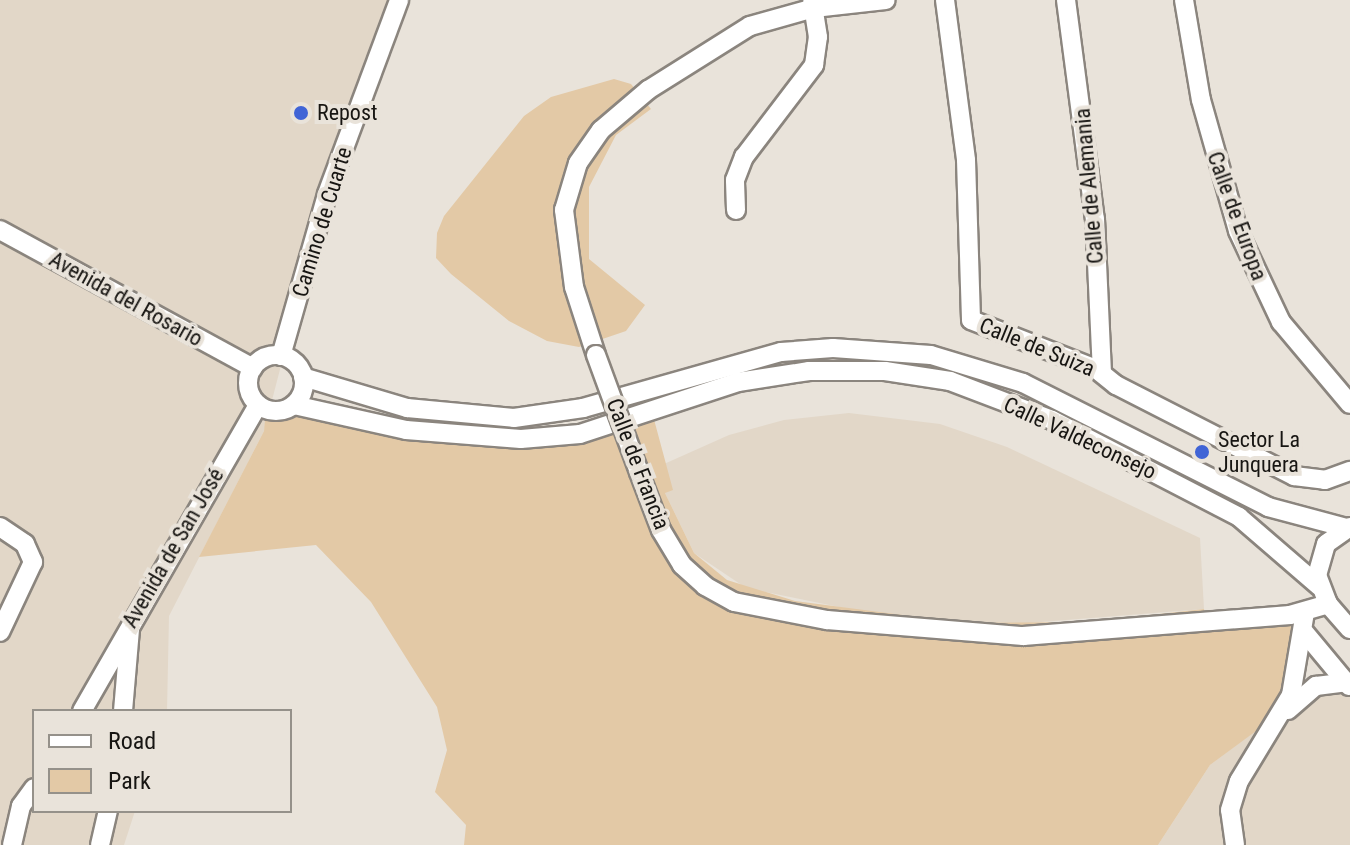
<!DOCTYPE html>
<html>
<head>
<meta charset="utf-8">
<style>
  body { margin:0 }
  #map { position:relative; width:1350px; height:845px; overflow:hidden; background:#e9e3da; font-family:"Roboto Condensed",sans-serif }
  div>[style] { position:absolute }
  .built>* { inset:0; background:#e2d7c8 }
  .green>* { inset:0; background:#e3c9a6 }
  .roads { filter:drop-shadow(2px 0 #8b857e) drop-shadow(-2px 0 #8b857e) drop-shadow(0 2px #8b857e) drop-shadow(0 -2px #8b857e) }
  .street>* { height:18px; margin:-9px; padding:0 9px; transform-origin:9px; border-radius:9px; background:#fff }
  .street>.ring { margin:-9px; padding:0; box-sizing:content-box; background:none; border:18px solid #fff; border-radius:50% }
  .bridges { filter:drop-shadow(2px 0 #8b857e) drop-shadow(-2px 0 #8b857e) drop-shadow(0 2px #8b857e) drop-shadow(0 -2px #8b857e) }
  .street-bridge>* { height:18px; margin:-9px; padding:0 9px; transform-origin:9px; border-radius:9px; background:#fff }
  .dots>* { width:22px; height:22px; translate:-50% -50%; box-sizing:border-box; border:4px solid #e9e3da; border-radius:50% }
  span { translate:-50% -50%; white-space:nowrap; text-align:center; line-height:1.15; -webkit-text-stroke:8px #e9e3da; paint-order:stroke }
  .poi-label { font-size:22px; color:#171512 }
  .left { translate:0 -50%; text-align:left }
  .street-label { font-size:22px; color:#171512 }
  .legend { position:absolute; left:32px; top:709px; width:260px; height:104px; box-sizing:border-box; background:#e9e3da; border:2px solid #95918a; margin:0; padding:10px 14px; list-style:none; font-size:24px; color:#171512 }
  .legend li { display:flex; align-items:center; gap:16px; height:40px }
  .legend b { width:40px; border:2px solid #95918a }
</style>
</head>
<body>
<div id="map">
  <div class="built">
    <i style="clip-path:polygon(0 0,399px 0,291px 327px,264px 431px,169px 616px,167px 711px,34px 711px,34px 811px,135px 811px,124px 845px,0 845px)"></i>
    <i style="clip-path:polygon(849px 413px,940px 424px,1007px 447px,1200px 538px,1204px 609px,1016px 624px,888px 617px,746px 588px,694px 553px,665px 493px,664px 464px,729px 435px,784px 420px)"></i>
    <i style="clip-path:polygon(1350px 669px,1350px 845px,1158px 845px,1210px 765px,1331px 674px)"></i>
  </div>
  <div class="green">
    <i style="clip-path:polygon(614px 79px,631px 84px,651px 109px,616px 135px,589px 187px,589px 259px,645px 305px,626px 331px,579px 347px,547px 341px,509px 321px,451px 274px,436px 258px,437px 233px,444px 216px,524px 116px,551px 97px)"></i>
    <i style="clip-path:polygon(294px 405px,521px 439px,652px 412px,673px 490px,665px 493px,694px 553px,727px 580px,795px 601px,964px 623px,1087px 622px,1204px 609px,1206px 622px,1305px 612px,1283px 711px,1210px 765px,1158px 845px,464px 845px,466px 825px,435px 792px,447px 750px,437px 707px,371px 602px,316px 545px,199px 557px,264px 431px,266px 410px)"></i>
  </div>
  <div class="roads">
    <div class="street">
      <i style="left:945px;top:0;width:161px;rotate:82.5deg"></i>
      <i style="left:966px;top:160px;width:160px;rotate:88.2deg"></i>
      <i style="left:971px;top:320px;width:134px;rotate:21.4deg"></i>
      <i style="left:1096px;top:369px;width:26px;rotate:39deg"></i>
      <i style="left:1116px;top:385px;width:200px;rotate:27.1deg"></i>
      <i style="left:1294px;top:476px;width:31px;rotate:7deg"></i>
      <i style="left:1325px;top:480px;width:27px;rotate:-20deg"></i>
      <i style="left:1066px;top:0;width:221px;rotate:82.5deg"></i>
      <i style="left:1095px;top:219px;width:154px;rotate:87.4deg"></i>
      <i style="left:1184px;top:0;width:101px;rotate:80.4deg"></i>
      <i style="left:1201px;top:100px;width:136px;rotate:74.2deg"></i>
      <i style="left:1238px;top:231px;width:101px;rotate:64.7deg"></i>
      <i style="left:1281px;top:322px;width:107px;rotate:49.9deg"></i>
      <i style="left:736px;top:210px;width:30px;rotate:-92deg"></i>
      <i style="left:735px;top:180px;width:25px;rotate:-69deg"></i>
      <i style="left:744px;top:157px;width:116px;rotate:-52.7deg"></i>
      <i style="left:814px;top:65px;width:28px;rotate:-82deg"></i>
      <i style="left:818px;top:37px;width:37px;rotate:-99deg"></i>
      <i style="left:0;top:230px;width:288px;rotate:28.6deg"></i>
      <i style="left:596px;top:355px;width:71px;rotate:-107.9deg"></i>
      <i style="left:574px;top:287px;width:78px;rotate:-97.4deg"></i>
      <i style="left:564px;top:210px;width:49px;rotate:-73.4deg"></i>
      <i style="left:578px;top:163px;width:40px;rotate:-55.1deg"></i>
      <i style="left:601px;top:130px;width:62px;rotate:-40.4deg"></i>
      <i style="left:648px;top:90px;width:120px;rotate:-32.1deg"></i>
      <i style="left:750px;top:26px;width:66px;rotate:-15.7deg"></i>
      <i style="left:814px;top:8px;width:72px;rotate:-6.3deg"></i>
      <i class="ring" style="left:248px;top:355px;width:38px;height:38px"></i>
      <i style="left:281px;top:356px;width:168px;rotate:-74.1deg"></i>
      <i style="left:327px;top:194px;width:207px;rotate:-69.6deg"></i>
      <i style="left:303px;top:377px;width:109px;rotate:16.6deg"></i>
      <i style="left:407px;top:408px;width:107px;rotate:5.3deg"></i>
      <i style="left:514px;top:418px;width:70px;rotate:-8.2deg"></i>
      <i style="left:583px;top:408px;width:206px;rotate:-15.8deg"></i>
      <i style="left:781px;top:352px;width:52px;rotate:-4.4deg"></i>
      <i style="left:833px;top:348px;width:98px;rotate:4.1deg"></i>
      <i style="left:931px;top:355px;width:96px;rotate:16.9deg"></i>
      <i style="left:1023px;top:383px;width:275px;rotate:26.8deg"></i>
      <i style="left:1268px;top:507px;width:82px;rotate:14.9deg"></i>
      <i style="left:294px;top:405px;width:115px;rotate:12.6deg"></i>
      <i style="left:406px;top:430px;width:115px;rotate:4.5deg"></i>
      <i style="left:521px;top:439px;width:59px;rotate:-4.8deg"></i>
      <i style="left:580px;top:434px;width:166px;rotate:-18.2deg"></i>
      <i style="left:738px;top:382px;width:72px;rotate:-8.8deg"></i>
      <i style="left:809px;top:371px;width:76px"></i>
      <i style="left:885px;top:371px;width:66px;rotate:8.7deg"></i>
      <i style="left:950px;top:381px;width:109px;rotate:20.9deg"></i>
      <i style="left:1052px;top:420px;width:211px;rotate:27.4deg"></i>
      <i style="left:1239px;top:517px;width:106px;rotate:40.8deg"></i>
      <i style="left:639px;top:472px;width:62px;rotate:69.2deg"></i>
      <i style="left:661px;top:530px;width:41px;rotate:59deg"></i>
      <i style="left:682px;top:565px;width:31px;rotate:42deg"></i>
      <i style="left:705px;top:586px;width:33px;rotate:29deg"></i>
      <i style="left:734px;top:602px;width:95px;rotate:11deg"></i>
      <i style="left:827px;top:620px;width:197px;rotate:4.7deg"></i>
      <i style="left:1023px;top:636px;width:268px;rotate:-4.5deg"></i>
      <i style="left:1290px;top:615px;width:40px;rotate:-16deg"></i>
      <i style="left:0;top:527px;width:30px;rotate:34deg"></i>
      <i style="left:25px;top:544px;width:20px;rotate:66deg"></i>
      <i style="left:33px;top:562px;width:77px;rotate:115.2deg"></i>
      <i style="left:1350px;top:527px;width:29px;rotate:145deg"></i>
      <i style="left:1326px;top:544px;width:32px;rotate:106deg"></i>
      <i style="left:1317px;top:575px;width:31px;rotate:69deg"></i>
      <i style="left:1328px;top:604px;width:33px;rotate:49deg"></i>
      <i style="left:1305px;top:633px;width:69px;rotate:50.3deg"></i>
      <i style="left:1288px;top:710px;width:37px;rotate:-41deg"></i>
      <i style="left:1316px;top:686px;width:34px;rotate:-7deg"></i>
      <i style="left:82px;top:711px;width:353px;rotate:-60.1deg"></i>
      <i style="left:123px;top:711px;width:81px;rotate:-85.1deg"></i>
      <i style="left:12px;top:845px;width:40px;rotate:-77deg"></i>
      <i style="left:21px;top:806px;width:22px;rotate:-54deg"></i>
      <i style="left:100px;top:845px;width:35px;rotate:-77deg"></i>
      <i style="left:1235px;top:845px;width:35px;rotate:-98deg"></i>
      <i style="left:1230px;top:810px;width:30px;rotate:-73deg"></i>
      <i style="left:1239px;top:781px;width:100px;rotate:-58.8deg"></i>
      <i style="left:1291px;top:695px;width:84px;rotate:-80.4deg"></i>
    </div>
  </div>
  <div class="bridges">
    <div class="street-bridge">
      <i style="left:596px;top:355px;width:125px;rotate:69.8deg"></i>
    </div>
  </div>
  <div class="dots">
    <i style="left:301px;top:113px;background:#4064d6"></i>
    <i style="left:1202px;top:452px;background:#4064d6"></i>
  </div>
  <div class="poi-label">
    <span class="left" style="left:317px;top:113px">Repost</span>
    <span class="left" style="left:1218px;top:452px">Sector La<br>Junquera</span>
  </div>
  <div class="street-label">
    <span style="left:1089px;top:186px;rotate:-95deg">Calle de Alemania</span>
    <span style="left:1237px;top:216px;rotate:70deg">Calle de Europa</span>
    <span style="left:322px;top:222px;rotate:-73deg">Camino de Cuarte</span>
    <span style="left:126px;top:299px;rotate:29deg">Avenida del Rosario</span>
    <span style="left:1037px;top:347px;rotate:22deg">Calle de Suiza</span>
    <span style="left:1080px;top:438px;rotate:25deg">Calle Valdeconsejo</span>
    <span style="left:638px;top:464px;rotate:69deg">Calle de Francia</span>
    <span style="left:173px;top:548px;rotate:-60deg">Avenida de San José</span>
  </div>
  <ul class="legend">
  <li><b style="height:10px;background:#fff"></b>Road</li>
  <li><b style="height:22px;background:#e3c9a6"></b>Park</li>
  </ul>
</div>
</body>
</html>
